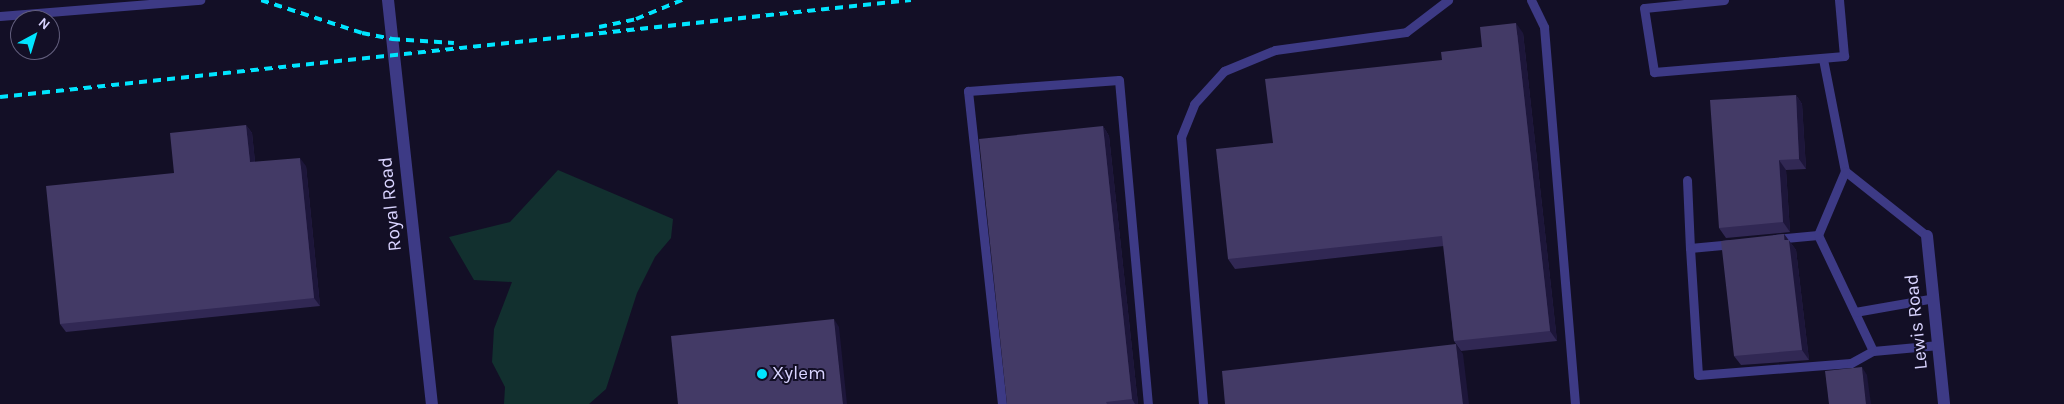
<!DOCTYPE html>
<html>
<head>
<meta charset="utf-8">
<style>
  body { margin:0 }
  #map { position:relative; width:2064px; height:404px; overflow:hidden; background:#130f26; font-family:Karla,sans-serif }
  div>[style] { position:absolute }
  .green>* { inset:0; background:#12302f }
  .service>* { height:9px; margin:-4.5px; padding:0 4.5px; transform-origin:4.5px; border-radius:4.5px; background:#3d3a85 }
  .minor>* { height:12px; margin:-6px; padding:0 6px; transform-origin:6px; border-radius:6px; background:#3d3a85 }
  .rail>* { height:4px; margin-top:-2px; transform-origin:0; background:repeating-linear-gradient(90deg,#00e5ff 0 8px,transparent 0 14px) }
  .wall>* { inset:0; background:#312854 }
  .shaded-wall>* { inset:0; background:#1d163a }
  .building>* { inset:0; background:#433a66 }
  .dots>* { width:14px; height:14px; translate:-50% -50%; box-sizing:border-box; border:2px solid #130f26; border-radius:50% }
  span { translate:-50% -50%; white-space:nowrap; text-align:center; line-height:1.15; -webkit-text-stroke:4px #130f26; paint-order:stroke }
  .street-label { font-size:19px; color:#d9d4ff }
  .poi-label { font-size:19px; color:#d9d4ff }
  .left { translate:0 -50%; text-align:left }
  .north { position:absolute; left:10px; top:10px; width:50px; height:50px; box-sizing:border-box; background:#130f26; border:1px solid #625e7d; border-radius:50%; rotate:39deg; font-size:14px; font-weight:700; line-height:20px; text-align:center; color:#d9d4ff }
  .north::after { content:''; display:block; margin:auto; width:18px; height:22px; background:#00e5ff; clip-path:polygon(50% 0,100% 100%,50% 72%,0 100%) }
</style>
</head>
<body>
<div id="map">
  <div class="green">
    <i style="clip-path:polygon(558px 170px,673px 219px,671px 238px,655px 257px,637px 293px,606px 389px,589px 404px,504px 404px,505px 387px,492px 362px,494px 329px,512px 282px,474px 280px,449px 237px,510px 222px)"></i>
  </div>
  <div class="service">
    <i style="left:1531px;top:0;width:30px;rotate:64deg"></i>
    <i style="left:1544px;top:27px;width:378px;rotate:85.3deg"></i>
    <i style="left:1724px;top:0;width:80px;rotate:174.3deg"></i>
    <i style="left:1644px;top:8px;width:65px;rotate:81.1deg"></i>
    <i style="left:1654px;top:72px;width:191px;rotate:-4.8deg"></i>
    <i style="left:1844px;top:56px;width:56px;rotate:-95.1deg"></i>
    <i style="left:0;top:16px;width:201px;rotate:-4.6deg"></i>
    <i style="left:1823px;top:59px;width:114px;rotate:78.9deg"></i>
    <i style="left:1845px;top:171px;width:105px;rotate:38.4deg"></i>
    <i style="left:1687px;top:180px;width:68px;rotate:87.5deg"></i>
    <i style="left:1690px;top:248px;width:43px;rotate:-5.3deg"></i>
    <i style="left:1818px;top:235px;width:128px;rotate:64.6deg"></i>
    <i style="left:1873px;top:351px;width:66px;rotate:-5.2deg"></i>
    <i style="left:1775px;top:239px;width:43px;rotate:-5.3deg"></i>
    <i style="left:1818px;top:235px;width:69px;rotate:-67.1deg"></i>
    <i style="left:1690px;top:248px;width:127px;rotate:86.4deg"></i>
    <i style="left:1698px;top:375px;width:153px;rotate:-4.5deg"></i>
    <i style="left:1851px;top:363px;width:25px;rotate:-29deg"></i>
    <i style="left:1855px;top:312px;width:80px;rotate:-10deg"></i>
    <i style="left:1002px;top:404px;width:315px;rotate:-96.2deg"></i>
    <i style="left:968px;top:91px;width:151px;rotate:-4.2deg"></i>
    <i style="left:1119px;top:80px;width:325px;rotate:84.9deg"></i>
    <i style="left:1203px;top:404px;width:268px;rotate:-94.7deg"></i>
    <i style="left:1181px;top:137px;width:35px;rotate:-68deg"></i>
    <i style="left:1194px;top:104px;width:45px;rotate:-47.7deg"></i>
    <i style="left:1224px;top:71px;width:55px;rotate:-22.4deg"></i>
    <i style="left:1275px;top:50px;width:132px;rotate:-7.8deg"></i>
    <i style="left:1406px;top:32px;width:53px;rotate:-37.3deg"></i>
  </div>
  <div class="minor">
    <i style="left:388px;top:0;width:406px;rotate:83.8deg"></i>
    <i style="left:1927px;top:236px;width:169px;rotate:84.2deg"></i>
  </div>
  <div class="rail">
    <i style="left:261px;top:0;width:106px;rotate:18.1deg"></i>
    <i style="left:362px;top:33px;width:31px;rotate:11deg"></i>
    <i style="left:392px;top:39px;width:62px;rotate:3.7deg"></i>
    <i style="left:599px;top:27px;width:38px;rotate:-12deg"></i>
    <i style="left:636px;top:19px;width:50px;rotate:-22.4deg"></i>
    <i style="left:0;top:97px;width:916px;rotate:-6.08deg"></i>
  </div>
  <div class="wall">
    <i style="clip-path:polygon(1523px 33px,1557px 341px,1461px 351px,1454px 341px,1444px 246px,1235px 269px,1228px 259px,1273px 143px,1442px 60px,1482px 47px)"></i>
    <i style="clip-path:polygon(1796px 95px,1802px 104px,1806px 169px,1786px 170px,1790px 232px,1726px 238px,1719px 228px)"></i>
    <i style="clip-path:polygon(246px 125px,252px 133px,255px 162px,306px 166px,320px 306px,66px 332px,60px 324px,174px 173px)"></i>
    <i style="clip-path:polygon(1103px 126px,1109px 136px,1138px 404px,1007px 404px)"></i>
    <i style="clip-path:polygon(1784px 234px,1796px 250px,1809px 360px,1741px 365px,1734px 356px)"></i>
  </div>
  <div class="shaded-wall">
    <i style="clip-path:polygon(1516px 23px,1523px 33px,1557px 341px,1550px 331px)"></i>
    <i style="clip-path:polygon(1796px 95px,1802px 104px,1806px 169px,1799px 159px)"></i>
    <i style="clip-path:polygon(246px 125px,252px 133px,256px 171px,250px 162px)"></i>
    <i style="clip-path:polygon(1103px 126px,1109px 136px,1138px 404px,1135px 404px,1132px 399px)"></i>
    <i style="clip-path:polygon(300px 158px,306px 166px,320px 306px,314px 298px)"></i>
    <i style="clip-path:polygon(1779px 160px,1786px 170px,1790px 232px,1783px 222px)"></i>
    <i style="clip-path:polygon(1784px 234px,1796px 250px,1809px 360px,1802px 350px)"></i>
    <i style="clip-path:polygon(834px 319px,839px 327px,847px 404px,843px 404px)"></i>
    <i style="clip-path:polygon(1456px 344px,1463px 354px,1469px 404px,1463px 404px)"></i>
    <i style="clip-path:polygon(1862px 367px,1867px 375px,1871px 404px,1866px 404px)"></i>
  </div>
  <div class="building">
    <i style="clip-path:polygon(1516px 23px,1550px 331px,1454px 341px,1442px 236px,1228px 259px,1216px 149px,1273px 143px,1265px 79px,1442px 60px,1441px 52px,1482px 47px,1480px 27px)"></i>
    <i style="clip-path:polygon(1796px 95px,1799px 159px,1779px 160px,1783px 222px,1719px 228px,1710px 100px)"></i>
    <i style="clip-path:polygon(246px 125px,250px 162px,300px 158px,314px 298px,60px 324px,46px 186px,174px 173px,170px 133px)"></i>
    <i style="clip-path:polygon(1103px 126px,1132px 399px,1106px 402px,1107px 404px,1007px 404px,979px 139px)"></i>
    <i style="clip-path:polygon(1784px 234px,1784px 240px,1789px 240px,1802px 350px,1734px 356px,1721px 241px)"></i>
    <i style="clip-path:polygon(834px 319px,843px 404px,678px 404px,671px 336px)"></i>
    <i style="clip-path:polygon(1456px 344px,1463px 404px,1225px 404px,1222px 371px)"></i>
    <i style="clip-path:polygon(1862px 367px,1866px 404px,1829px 404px,1825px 371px)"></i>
  </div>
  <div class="dots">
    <i style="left:762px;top:374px;background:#00e5ff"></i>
  </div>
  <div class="street-label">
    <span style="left:391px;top:204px;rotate:-96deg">Royal Road</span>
    <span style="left:1917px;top:322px;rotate:-96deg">Lewis Road</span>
  </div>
  <div class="poi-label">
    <span class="left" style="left:772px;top:374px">Xylem</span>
  </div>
  <div class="north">N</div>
</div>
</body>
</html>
